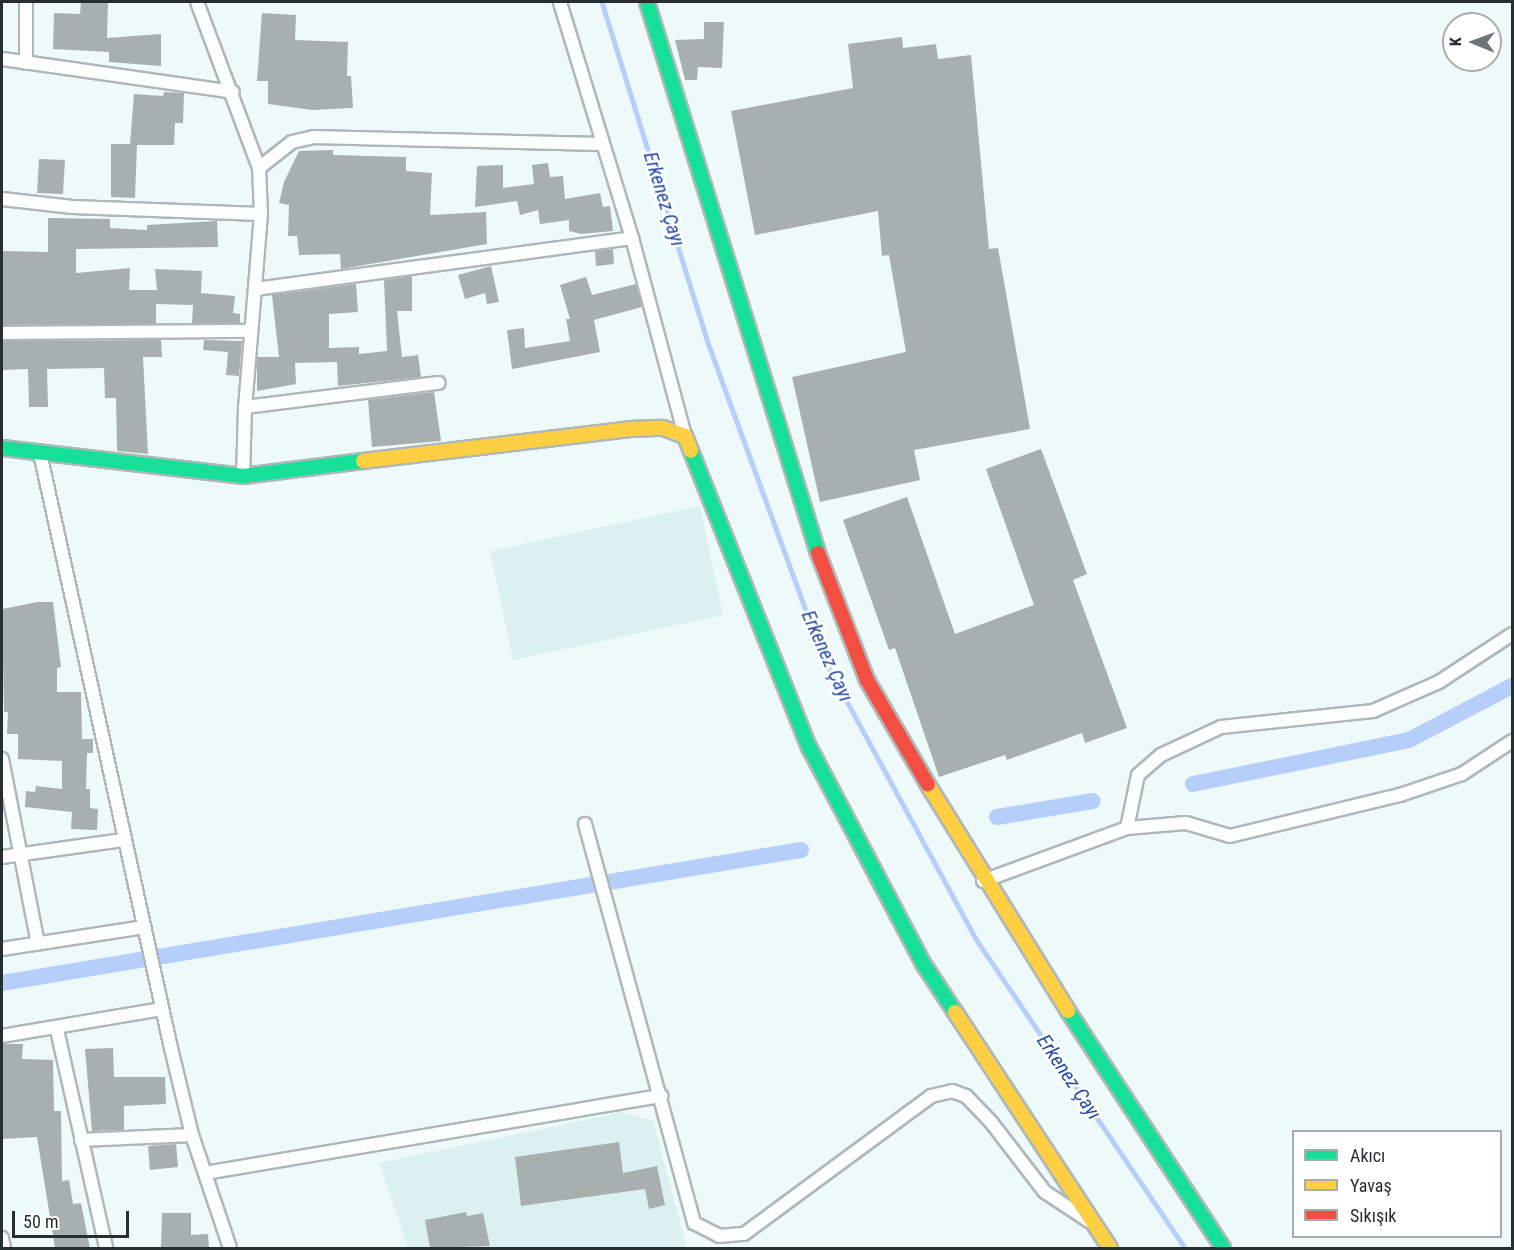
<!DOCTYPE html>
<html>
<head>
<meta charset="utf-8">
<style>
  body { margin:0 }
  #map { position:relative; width:1514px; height:1250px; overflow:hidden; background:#eef9f9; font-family:"Roboto Condensed",sans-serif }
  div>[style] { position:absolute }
  .built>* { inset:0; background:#dbf0f1 }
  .stream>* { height:4.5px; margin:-2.25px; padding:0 2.25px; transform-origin:2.25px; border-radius:2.25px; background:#b5cffa }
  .canal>* { height:16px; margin:-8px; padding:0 8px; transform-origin:8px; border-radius:8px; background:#b5cffa }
  .building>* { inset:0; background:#a8b0af }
  .roads { filter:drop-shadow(2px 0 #afb7b8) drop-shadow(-2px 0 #afb7b8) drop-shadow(0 2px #afb7b8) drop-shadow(0 -2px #afb7b8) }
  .street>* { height:12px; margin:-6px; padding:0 6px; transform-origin:6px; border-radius:6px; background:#fcfefe }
  .fast>* { height:14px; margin:-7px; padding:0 7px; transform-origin:7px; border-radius:7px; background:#16e098 }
  .slow>* { height:14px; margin:-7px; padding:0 7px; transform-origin:7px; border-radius:7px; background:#ffcf43 }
  .jam>* { height:14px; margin:-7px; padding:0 7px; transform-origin:7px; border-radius:7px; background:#f24e42 }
  span { translate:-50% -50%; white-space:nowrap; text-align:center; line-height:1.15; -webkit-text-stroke:5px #fff; paint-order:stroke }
  .water-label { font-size:20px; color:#234ca3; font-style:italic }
  .frame { position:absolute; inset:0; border:3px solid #272e2f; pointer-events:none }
  .legend { position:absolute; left:1292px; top:1130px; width:210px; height:108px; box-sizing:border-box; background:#fff; border:2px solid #a9abac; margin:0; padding:8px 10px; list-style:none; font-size:18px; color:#272e2f }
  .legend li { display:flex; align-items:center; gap:12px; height:30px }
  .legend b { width:30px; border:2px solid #a9abac }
  .north { position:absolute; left:1442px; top:12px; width:60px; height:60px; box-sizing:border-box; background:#fff; border:2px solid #a9abac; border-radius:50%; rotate:271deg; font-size:16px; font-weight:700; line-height:24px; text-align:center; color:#272e2f }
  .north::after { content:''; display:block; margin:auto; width:21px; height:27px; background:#6d7576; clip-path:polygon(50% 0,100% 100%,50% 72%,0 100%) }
  .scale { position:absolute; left:12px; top:1211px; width:117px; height:27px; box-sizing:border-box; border:3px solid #272e2f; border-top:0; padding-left:8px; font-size:18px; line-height:21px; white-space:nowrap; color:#272e2f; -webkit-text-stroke:4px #fff; paint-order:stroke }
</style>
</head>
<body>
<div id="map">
  <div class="built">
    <i style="clip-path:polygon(700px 506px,723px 615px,513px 660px,490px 551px)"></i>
    <i style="clip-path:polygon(623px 1112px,653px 1121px,687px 1248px,408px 1248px,379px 1163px)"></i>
  </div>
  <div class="stream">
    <i style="left:602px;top:2px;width:362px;rotate:72.7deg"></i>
    <i style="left:710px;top:348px;width:329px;rotate:69.9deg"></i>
    <i style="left:823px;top:657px;width:321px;rotate:61.5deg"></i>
    <i style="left:976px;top:939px;width:373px;rotate:55.9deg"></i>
  </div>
  <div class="canal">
    <i style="left:1193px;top:784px;width:220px;rotate:-11.5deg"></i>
    <i style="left:1409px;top:740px;width:116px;rotate:-27.7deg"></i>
    <i style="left:997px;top:817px;width:97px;rotate:-9.5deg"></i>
    <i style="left:2px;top:983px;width:810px;rotate:-9.45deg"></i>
  </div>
  <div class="building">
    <i style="clip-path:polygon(81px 2px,108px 3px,107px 38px,161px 34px,161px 66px,109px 62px,109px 52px,53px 49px,54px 13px,80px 14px)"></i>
    <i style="clip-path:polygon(262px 13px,296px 15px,295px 40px,348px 42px,347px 76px,351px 76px,353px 108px,312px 110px,268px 104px,268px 81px,257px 81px)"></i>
    <i style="clip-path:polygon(704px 22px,724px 22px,722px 68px,698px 67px,697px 80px,685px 80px,675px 40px,704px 39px)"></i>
    <i style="clip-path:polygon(902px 37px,903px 48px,936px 44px,938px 59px,971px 55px,989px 249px,998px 248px,1030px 429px,914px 450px,920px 480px,820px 502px,792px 377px,906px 352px,889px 255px,882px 256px,878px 211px,755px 235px,731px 111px,853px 88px,848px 44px)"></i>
    <i style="clip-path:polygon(164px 92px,184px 93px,183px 123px,175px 123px,174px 145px,137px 145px,135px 198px,111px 197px,111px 144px,130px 144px,134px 94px,163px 96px)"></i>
    <i style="clip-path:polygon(333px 150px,333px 155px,406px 157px,406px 171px,432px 173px,430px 215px,486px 212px,487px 244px,341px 269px,340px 254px,299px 255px,297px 236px,288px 236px,289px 205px,279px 203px,284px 182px,299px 151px)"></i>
    <i style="clip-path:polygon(39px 159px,65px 160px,63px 194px,37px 193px)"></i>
    <i style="clip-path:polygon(548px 163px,550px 177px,563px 176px,565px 199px,600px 193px,603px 207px,610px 206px,613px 231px,581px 234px,569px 231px,569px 220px,540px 224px,538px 210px,520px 215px,517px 201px,475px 207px,477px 166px,503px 165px,503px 188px,534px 184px,532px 165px)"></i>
    <i style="clip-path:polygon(48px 218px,110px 219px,110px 228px,147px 230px,147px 225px,217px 221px,218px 247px,76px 249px,76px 273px,130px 268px,129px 290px,157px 290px,155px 269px,202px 271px,201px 293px,235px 296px,233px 313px,240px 314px,240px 323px,192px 323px,193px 305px,156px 304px,156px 324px,3px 325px,2px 251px,48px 252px)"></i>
    <i style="clip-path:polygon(613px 249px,614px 264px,596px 266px,595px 251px)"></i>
    <i style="clip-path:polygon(491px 266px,499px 302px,487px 304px,485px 293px,465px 299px,458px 275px)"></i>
    <i style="clip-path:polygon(412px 276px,412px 311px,397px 311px,402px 357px,418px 355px,421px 377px,338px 386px,337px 362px,295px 363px,296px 384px,257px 391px,257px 357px,279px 357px,272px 295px,356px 284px,358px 312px,329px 314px,329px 348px,359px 347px,359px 354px,387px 351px,384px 280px)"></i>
    <i style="clip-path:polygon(586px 277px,592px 295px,636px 284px,642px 307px,594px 320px,600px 352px,512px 369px,507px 330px,524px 328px,525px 348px,570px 341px,566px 319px,570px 319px,560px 285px)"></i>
    <i style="clip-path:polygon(161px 340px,162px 357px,143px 357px,148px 454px,117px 451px,116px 398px,105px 398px,104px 368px,47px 369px,48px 407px,29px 407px,28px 369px,2px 370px,2px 341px)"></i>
    <i style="clip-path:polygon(204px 340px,242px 341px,239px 376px,226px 375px,228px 352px,203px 350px)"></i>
    <i style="clip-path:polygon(434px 392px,441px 441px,372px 447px,368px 400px)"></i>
    <i style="clip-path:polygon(1041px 449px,1087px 574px,1073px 580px,1127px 728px,1085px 743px,1082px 733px,1007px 760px,1005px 755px,939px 777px,895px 648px,889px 650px,843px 520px,907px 497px,955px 634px,1034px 605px,986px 469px)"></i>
    <i style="clip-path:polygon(37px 602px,53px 602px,61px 667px,57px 668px,57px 692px,81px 692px,82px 739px,93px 739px,93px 753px,87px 753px,86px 789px,90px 789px,90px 808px,98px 809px,97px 830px,71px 829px,72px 812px,25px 807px,26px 791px,35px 792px,36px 786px,62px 789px,62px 761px,18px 759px,18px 734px,7px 734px,8px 712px,4px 712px,2px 609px)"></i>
    <i style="clip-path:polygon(2px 1044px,23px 1044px,22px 1059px,53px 1060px,54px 1111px,61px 1111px,62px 1181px,69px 1180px,73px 1204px,81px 1203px,90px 1248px,55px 1248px,37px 1137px,2px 1139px)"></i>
    <i style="clip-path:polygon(113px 1048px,114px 1077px,165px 1077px,166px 1104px,124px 1106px,124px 1130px,92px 1131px,85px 1049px)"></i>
    <i style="clip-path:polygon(619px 1142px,623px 1173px,657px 1166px,665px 1205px,649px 1209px,645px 1189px,521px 1206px,515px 1157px)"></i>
    <i style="clip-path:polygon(176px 1144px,178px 1167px,150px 1170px,148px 1146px)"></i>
    <i style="clip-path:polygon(466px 1212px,467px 1216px,483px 1213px,490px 1246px,430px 1248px,425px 1220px)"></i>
    <i style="clip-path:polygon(162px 1213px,191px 1213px,191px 1235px,208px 1234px,209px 1248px,161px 1248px)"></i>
  </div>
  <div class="roads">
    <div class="street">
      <i style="left:26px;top:2px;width:61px;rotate:90deg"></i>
      <i style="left:197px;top:2px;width:177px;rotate:69.5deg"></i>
      <i style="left:259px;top:168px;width:46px;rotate:87.5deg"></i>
      <i style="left:261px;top:214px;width:194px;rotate:94.7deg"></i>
      <i style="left:2px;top:59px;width:233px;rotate:8.1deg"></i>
      <i style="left:259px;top:168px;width:42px;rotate:-38.2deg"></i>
      <i style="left:292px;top:142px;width:22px;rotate:-13deg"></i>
      <i style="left:313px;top:137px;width:287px;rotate:1.4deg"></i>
      <i style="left:2px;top:199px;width:71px;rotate:6.4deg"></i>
      <i style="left:73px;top:207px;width:188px;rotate:2.1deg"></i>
      <i style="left:632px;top:238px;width:205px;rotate:75deg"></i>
      <i style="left:256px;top:289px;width:379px;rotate:-7.7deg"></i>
      <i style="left:632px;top:238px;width:247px;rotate:-107deg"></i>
      <i style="left:2px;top:333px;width:249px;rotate:-0.5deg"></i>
      <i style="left:40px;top:453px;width:605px;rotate:77.59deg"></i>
      <i style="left:170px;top:1044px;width:94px;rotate:76.4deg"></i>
      <i style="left:192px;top:1135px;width:119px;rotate:71.4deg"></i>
      <i style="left:243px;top:476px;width:69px;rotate:-88.3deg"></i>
      <i style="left:245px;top:407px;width:195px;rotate:-7.1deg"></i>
      <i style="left:2px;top:759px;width:188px;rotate:79deg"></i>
      <i style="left:585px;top:824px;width:414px;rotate:74.7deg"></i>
      <i style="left:694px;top:1223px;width:28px;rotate:27deg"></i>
      <i style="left:719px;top:1236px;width:25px;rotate:-5deg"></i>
      <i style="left:744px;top:1234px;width:232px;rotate:-36.4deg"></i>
      <i style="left:931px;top:1096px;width:22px;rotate:-13deg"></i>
      <i style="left:952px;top:1091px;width:15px;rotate:20deg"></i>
      <i style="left:966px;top:1096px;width:36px;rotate:46deg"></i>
      <i style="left:991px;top:1122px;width:88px;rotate:52.4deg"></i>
      <i style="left:1045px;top:1192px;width:53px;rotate:33.4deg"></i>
      <i style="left:1127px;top:828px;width:54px;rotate:-78.3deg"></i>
      <i style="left:1138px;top:775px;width:30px;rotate:-41deg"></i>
      <i style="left:1161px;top:755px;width:66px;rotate:-25deg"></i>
      <i style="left:1221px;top:727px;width:153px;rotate:-6deg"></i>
      <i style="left:1373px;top:711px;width:72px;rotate:-23.7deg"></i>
      <i style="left:1439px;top:682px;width:87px;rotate:-33.3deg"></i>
      <i style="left:2px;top:857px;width:122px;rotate:-8deg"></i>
      <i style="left:983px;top:881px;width:153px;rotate:-20.2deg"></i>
      <i style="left:1127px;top:828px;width:59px;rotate:-4.8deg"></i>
      <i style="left:1186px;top:823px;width:46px;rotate:16.5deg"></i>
      <i style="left:1230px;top:836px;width:175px;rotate:-13.6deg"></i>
      <i style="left:1400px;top:795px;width:65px;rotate:-18.7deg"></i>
      <i style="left:1462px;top:774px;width:60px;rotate:-33.4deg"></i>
      <i style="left:2px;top:949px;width:144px;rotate:-8.8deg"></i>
      <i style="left:57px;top:1030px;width:223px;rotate:77.3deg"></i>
      <i style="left:2px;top:1036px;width:162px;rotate:-9.6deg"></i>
      <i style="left:81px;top:1140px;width:111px;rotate:-2.6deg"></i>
      <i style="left:205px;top:1173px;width:463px;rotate:-9.6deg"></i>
      <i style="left:2px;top:1238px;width:10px;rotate:79deg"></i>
    </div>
    <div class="fast">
      <i style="left:647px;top:2px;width:577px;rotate:72.76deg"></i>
      <i style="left:2px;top:448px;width:243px;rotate:6.6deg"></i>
      <i style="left:243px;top:476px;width:121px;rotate:-7.1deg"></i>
      <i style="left:691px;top:451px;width:319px;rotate:68.3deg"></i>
      <i style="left:809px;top:747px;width:246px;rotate:62.2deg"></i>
      <i style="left:924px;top:965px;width:56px;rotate:56.6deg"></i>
      <i style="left:1068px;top:1011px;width:283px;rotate:56.8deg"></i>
    </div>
    <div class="slow">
      <i style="left:363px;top:461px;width:269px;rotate:-6.8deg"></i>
      <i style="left:630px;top:429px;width:33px;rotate:-2deg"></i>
      <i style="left:663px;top:428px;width:23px;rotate:20deg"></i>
      <i style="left:685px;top:436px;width:16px;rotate:68deg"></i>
      <i style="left:928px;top:785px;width:266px;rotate:58.2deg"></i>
      <i style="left:955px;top:1012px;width:282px;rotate:56.7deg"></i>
    </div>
    <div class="jam">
      <i style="left:818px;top:553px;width:136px;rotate:68.9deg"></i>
      <i style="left:867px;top:680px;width:121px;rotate:59.8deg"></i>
    </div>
  </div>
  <div class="water-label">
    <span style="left:664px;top:199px;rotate:73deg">Erkenez Çayı</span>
    <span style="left:827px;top:656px;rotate:66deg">Erkenez Çayı</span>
    <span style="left:1069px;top:1077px;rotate:56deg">Erkenez Çayı</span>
  </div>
  <div class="frame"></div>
  <ul class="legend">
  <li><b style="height:8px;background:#16e098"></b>Akıcı</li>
  <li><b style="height:8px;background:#ffcf43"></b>Yavaş</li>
  <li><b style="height:8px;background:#f24e42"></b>Sıkışık</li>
  </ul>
  <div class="north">K</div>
  <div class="scale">50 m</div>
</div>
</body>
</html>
